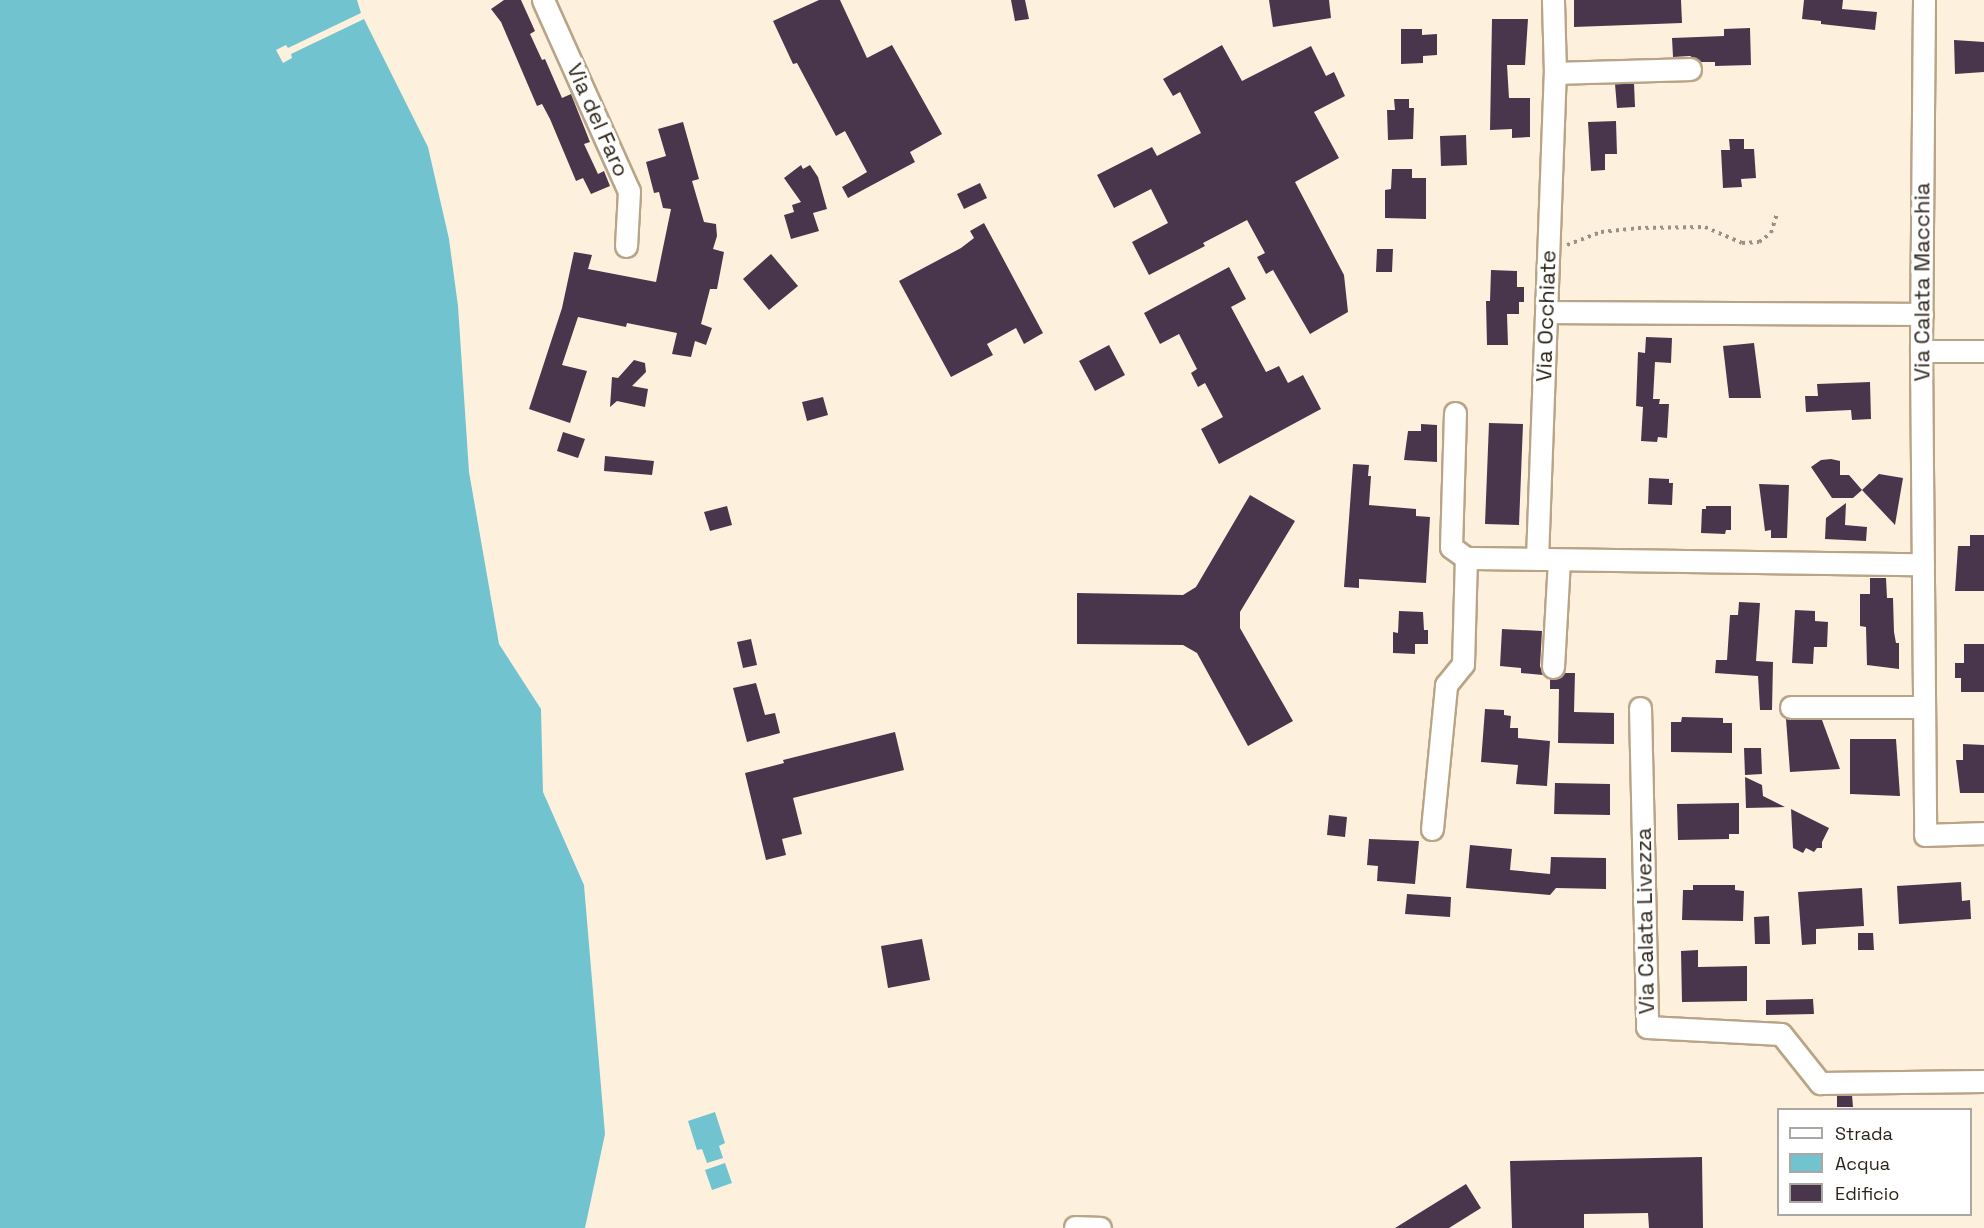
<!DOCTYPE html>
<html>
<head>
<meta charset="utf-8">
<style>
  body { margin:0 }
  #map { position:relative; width:1984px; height:1228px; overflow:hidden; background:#fdf1de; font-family:"Space Grotesk",sans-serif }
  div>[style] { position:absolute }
  .water>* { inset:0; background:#71c3d0 }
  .building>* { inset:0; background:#4a364c }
  .path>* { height:4px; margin-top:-2px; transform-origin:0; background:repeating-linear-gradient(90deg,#9a9181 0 3px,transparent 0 7.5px) }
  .roads { filter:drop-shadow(2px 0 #b8a587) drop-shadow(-2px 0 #b8a587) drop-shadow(0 2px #b8a587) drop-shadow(0 -2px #b8a587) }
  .minor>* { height:21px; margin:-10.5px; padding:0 10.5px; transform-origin:10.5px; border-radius:10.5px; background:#fff }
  span { translate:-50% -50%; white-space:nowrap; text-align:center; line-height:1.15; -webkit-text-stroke:6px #fff; paint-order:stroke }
  .street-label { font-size:22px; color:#2c2519 }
  .legend { position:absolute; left:1777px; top:1108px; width:195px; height:108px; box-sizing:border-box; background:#fff; border:2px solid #aba8a3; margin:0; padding:8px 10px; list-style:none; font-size:18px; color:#2c2519 }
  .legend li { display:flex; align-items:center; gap:12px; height:30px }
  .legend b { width:30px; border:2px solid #aba8a3 }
</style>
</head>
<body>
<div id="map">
  <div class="water">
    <i style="clip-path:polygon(0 0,357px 0,361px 13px,288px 48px,286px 45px,276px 50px,283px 63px,292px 58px,291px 54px,364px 19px,428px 147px,449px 239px,458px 306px,469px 472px,499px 644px,541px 709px,543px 792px,584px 885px,605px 1134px,585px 1228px,0 1228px)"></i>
    <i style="clip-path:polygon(715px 1112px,725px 1143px,719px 1146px,723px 1158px,707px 1163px,702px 1149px,697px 1150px,688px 1121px)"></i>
    <i style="clip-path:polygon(725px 1163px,732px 1183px,712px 1190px,705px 1170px)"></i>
  </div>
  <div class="building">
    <i style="clip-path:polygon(504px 0,521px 0,535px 31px,530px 34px,542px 60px,545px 59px,562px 98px,571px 94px,590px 142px,584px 144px,598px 174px,604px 171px,610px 186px,591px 194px,583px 178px,576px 181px,550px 119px,542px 104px,537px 106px,501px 22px,491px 9px)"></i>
    <i style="clip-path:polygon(819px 0,840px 0,867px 58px,892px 45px,942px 134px,910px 152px,915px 162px,848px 198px,842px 187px,867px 172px,845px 131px,836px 136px,797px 63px,793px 64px,773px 21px)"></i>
    <i style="clip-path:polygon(1011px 0,1025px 0,1029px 19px,1015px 21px)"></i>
    <i style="clip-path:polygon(1269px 0,1329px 0,1331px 18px,1273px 27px)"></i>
    <i style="clip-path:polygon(1574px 0,1681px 0,1682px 23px,1574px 27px)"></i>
    <i style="clip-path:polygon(1804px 0,1843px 0,1842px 9px,1877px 12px,1875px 30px,1821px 24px,1821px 21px,1802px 19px)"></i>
    <i style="clip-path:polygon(1492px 19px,1528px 19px,1525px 65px,1507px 65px,1509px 98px,1530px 98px,1530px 137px,1512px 138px,1512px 129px,1490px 130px)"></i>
    <i style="clip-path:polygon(1750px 28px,1751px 65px,1715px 66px,1715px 62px,1701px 62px,1690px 56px,1673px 57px,1672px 38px,1724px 36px,1724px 29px)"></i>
    <i style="clip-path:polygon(1401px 29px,1422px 29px,1422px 35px,1437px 34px,1437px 55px,1423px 56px,1423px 63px,1401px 64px)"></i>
    <i style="clip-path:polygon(1954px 40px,1984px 42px,1984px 72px,1955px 74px)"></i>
    <i style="clip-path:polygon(1222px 45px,1242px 81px,1311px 46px,1326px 76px,1334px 72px,1345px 96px,1314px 112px,1339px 158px,1295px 182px,1344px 275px,1348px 312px,1310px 334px,1273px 270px,1266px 274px,1257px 257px,1265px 253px,1247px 220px,1203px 243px,1205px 246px,1149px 275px,1132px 242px,1168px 223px,1151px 189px,1114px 208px,1097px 175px,1152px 147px,1157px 156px,1201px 133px,1180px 92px,1173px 96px,1163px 79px)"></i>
    <i style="clip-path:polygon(1634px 83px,1635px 107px,1617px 108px,1615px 84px)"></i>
    <i style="clip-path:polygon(1394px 99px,1409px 99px,1409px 108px,1414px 108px,1413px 139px,1388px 140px,1387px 110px,1395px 110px)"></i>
    <i style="clip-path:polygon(1616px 121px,1617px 154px,1605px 154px,1605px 170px,1591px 171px,1588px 122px)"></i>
    <i style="clip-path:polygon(683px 122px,699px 179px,692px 181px,704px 222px,716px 224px,717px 236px,713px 249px,724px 252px,717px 289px,710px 289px,701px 324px,712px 328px,706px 345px,695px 341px,691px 357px,672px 354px,677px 333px,627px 323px,626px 327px,578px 317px,562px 365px,587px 371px,570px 423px,529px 409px,562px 308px,574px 252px,592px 255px,588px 269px,656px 282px,671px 209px,663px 208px,659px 192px,654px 193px,646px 162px,666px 156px,658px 129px)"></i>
    <i style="clip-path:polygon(1466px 135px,1467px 165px,1441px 166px,1440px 136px)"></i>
    <i style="clip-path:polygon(1729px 139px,1744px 139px,1744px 149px,1754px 149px,1756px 178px,1741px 179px,1742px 187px,1723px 188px,1721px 150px,1730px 150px)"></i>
    <i style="clip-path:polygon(801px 165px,803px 169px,810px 165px,818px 177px,827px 209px,813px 213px,819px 231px,791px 239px,784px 215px,794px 212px,792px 205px,801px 202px,784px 178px)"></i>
    <i style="clip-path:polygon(1392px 169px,1412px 169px,1412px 178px,1426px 178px,1426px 219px,1385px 218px,1385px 190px,1391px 189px)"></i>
    <i style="clip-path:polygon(980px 183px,987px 198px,964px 209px,957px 194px)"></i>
    <i style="clip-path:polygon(984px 223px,1043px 333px,1024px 344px,1016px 328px,987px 344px,993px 355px,951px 377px,899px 281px,961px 248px,974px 238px,970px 231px)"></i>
    <i style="clip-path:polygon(1377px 249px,1393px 249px,1392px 272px,1376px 272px)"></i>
    <i style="clip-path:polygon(771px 254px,798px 286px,769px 310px,743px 279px)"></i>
    <i style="clip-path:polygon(1229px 267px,1246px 299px,1231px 307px,1266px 372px,1279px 366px,1288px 383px,1303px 375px,1321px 409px,1219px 464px,1201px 429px,1223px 417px,1205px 383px,1198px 387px,1191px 373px,1197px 369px,1179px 334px,1160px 344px,1144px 313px)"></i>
    <i style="clip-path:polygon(1491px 270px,1517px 271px,1517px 287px,1524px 287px,1524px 302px,1519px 302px,1519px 314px,1507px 314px,1508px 345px,1487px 345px,1486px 301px,1490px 301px)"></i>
    <i style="clip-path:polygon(1646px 337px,1672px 338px,1671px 363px,1655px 362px,1653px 399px,1660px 399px,1659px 404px,1669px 404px,1667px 438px,1658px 437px,1657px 442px,1641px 441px,1643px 407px,1636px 406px,1638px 352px,1645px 353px)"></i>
    <i style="clip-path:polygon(1754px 343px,1761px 398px,1729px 398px,1723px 346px)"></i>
    <i style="clip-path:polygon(1109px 345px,1125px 375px,1095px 391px,1079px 361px)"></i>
    <i style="clip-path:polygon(634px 360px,645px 363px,646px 372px,632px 386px,648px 389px,645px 407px,617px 401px,610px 407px,612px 377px,618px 378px)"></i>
    <i style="clip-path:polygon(1870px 382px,1871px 419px,1852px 420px,1851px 410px,1806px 412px,1805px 396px,1818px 396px,1817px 384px)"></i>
    <i style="clip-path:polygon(823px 397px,828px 415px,807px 421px,802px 402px)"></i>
    <i style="clip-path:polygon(1489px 423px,1523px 424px,1519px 525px,1485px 524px)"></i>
    <i style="clip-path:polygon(1421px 424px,1437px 425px,1437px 462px,1404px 460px,1408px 431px,1421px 431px)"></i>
    <i style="clip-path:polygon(563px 432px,585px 439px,578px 458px,557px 451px)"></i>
    <i style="clip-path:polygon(605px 456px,654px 461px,652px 475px,604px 471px)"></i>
    <i style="clip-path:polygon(1831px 459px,1840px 461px,1840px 475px,1849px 475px,1862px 490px,1853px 498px,1832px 498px,1811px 467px,1821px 460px)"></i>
    <i style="clip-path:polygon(1353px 464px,1369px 465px,1368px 476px,1371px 476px,1369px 505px,1416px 509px,1416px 516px,1430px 517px,1426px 583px,1359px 579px,1359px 588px,1344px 587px)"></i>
    <i style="clip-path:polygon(1879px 474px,1903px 478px,1895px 525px,1862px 490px)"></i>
    <i style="clip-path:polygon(1649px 478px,1669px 479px,1669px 483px,1673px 483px,1672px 505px,1648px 504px)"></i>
    <i style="clip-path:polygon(1759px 484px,1789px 485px,1787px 538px,1771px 538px,1771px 530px,1765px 531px)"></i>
    <i style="clip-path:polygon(1250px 495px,1295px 521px,1240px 612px,1240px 628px,1293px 721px,1248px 746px,1197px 653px,1183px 645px,1077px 644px,1077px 593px,1183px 595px,1196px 587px)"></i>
    <i style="clip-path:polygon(1846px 503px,1845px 525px,1867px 527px,1866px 541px,1825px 539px,1826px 518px)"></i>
    <i style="clip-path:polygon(727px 506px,732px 525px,710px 531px,704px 512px)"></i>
    <i style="clip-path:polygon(1706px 506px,1731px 506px,1731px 530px,1726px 530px,1725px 534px,1701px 533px,1702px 509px,1706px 509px)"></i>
    <i style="clip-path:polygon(1970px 535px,1984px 535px,1984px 591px,1955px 591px,1958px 546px,1970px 546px)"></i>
    <i style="clip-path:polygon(1870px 578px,1886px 578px,1887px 598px,1893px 598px,1894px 632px,1896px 643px,1899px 643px,1899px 669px,1867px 665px,1866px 627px,1860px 626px,1860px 594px,1870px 594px)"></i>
    <i style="clip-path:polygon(1739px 602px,1760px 603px,1756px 661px,1773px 662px,1772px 710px,1760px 710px,1758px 676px,1715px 673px,1716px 660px,1727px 660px,1730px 615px,1738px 615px)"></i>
    <i style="clip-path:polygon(1795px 610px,1815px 611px,1815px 621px,1828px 622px,1827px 647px,1814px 647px,1813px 664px,1792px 663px)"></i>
    <i style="clip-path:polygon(1399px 611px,1423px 612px,1424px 630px,1428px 630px,1428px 644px,1415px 644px,1415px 654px,1393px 653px,1393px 632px,1398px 633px)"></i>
    <i style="clip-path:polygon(1502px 629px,1542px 631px,1540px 666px,1543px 675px,1521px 673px,1521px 668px,1500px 666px)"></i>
    <i style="clip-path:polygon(751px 639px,757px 665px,743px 668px,737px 642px)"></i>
    <i style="clip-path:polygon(1964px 644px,1984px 644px,1984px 692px,1961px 692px,1961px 678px,1955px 678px,1955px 663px,1964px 663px)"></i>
    <i style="clip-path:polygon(1564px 673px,1575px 673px,1574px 712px,1614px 713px,1614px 744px,1558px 743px,1559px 689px,1550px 689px,1550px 679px,1558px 679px)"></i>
    <i style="clip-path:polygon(756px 683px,765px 715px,775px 713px,780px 733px,747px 742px,733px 688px)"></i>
    <i style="clip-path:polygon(1485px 709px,1504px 710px,1504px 715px,1511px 716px,1510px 728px,1518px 728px,1518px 738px,1550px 741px,1547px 786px,1516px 784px,1518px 765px,1481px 762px)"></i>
    <i style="clip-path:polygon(1682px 717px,1723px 718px,1723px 723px,1732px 723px,1732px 753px,1671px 752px,1671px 722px,1681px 722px)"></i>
    <i style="clip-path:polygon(1786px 719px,1822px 720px,1840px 769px,1790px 772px)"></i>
    <i style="clip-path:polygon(895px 732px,904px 770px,793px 798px,802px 834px,782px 839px,786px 855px,766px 860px,745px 773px,784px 763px,783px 760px)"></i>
    <i style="clip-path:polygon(1850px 739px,1896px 739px,1900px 796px,1850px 794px)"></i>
    <i style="clip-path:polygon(1963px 744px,1984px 745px,1984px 793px,1960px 793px,1956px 760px,1963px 760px)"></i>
    <i style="clip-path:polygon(1744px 748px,1761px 748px,1762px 774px,1745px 775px)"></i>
    <i style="clip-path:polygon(1745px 777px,1762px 785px,1763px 796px,1785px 807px,1746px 808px)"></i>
    <i style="clip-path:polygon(1555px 783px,1610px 784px,1610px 815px,1554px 814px)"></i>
    <i style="clip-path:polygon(1739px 803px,1739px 834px,1729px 834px,1729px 839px,1678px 840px,1677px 804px)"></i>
    <i style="clip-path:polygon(1791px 809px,1829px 828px,1822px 842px,1822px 848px,1817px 848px,1814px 852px,1806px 848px,1803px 853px,1793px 848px)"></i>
    <i style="clip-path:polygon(1329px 815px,1347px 817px,1345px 837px,1327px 835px)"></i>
    <i style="clip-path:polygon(1369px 839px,1419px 841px,1415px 884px,1377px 881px,1378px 866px,1367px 865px)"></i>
    <i style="clip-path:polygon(1470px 845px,1512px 849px,1510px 870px,1550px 874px,1551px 857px,1606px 858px,1606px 889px,1556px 888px,1550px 895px,1466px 888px)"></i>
    <i style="clip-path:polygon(1961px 882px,1962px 901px,1970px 900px,1971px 919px,1899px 924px,1897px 886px)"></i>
    <i style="clip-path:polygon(1693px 885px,1735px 885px,1735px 890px,1744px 891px,1743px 921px,1682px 920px,1683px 890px,1693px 890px)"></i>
    <i style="clip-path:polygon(1862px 888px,1864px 926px,1816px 929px,1816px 944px,1802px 945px,1798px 892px)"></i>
    <i style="clip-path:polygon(1407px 894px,1451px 897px,1450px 917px,1405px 914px)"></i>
    <i style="clip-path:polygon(1769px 916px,1770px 944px,1755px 944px,1754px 917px)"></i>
    <i style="clip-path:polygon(1858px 933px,1873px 933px,1874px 950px,1858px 950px)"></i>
    <i style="clip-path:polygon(922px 939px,930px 980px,888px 988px,881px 946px)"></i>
    <i style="clip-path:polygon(1698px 950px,1698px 967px,1747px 966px,1747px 1001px,1682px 1002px,1681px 951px)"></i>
    <i style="clip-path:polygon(1813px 999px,1814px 1014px,1766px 1015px,1766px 1000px)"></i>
    <i style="clip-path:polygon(1852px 1095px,1853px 1107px,1837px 1107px,1837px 1096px)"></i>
    <i style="clip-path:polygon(1702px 1157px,1703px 1228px,1649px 1228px,1648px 1213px,1584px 1214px,1584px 1228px,1512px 1228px,1510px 1161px)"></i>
    <i style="clip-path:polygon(1466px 1184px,1481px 1208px,1449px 1228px,1395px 1228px)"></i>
  </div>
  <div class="path">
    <i style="left:1567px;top:245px;width:36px;rotate:-21deg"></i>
    <i style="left:1601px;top:232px;width:37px;rotate:-6deg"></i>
    <i style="left:1638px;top:228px;width:67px;rotate:-0.9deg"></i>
    <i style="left:1705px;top:227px;width:40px;rotate:23.4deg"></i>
    <i style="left:1742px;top:243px;width:17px;rotate:-3deg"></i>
    <i style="left:1759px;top:242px;width:15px;rotate:-37deg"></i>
    <i style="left:1771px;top:233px;width:21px;rotate:-73deg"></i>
  </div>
  <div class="roads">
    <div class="minor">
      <i style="left:543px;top:0;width:209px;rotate:65.8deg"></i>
      <i style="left:629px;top:191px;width:55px;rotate:93.1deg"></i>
      <i style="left:1924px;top:0;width:351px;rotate:90.5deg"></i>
      <i style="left:1921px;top:351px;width:484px;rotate:89.5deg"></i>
      <i style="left:1925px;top:835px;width:59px;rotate:-1.9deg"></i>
      <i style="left:1555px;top:73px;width:135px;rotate:-1.7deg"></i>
      <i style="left:1546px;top:312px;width:376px;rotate:0.3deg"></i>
      <i style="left:1921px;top:351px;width:63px"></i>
      <i style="left:1455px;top:413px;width:134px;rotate:91.7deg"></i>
      <i style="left:1451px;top:547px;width:19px;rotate:36deg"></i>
      <i style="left:1466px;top:558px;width:457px;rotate:0.8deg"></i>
      <i style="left:1537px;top:559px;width:486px;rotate:-87.9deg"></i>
      <i style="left:1555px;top:73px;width:73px;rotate:-91.6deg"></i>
      <i style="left:1553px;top:667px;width:107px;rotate:-86.8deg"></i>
      <i style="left:1791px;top:707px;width:133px"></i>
      <i style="left:1640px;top:708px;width:319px;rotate:88.7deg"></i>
      <i style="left:1647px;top:1027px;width:134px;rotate:3deg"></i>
      <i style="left:1781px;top:1034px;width:63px;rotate:51.5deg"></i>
      <i style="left:1820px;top:1083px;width:164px;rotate:-0.7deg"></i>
      <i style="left:1432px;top:829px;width:145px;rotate:-84.4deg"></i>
      <i style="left:1446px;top:685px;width:27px;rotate:-51deg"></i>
      <i style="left:1463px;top:664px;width:106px;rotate:-88.4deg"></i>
      <i style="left:1075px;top:1227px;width:25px;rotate:2deg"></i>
    </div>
  </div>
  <div class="street-label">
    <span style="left:598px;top:120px;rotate:66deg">Via del Faro</span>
    <span style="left:1922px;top:282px;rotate:-90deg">Via Calata Macchia</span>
    <span style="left:1546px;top:316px;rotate:-88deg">Via Occhiate</span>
    <span style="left:1645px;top:921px;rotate:-91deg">Via Calata Livezza</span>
  </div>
  <ul class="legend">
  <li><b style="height:8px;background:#fff"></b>Strada</li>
  <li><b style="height:16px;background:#71c3d0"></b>Acqua</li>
  <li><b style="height:16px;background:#4a364c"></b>Edificio</li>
  </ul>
</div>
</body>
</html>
